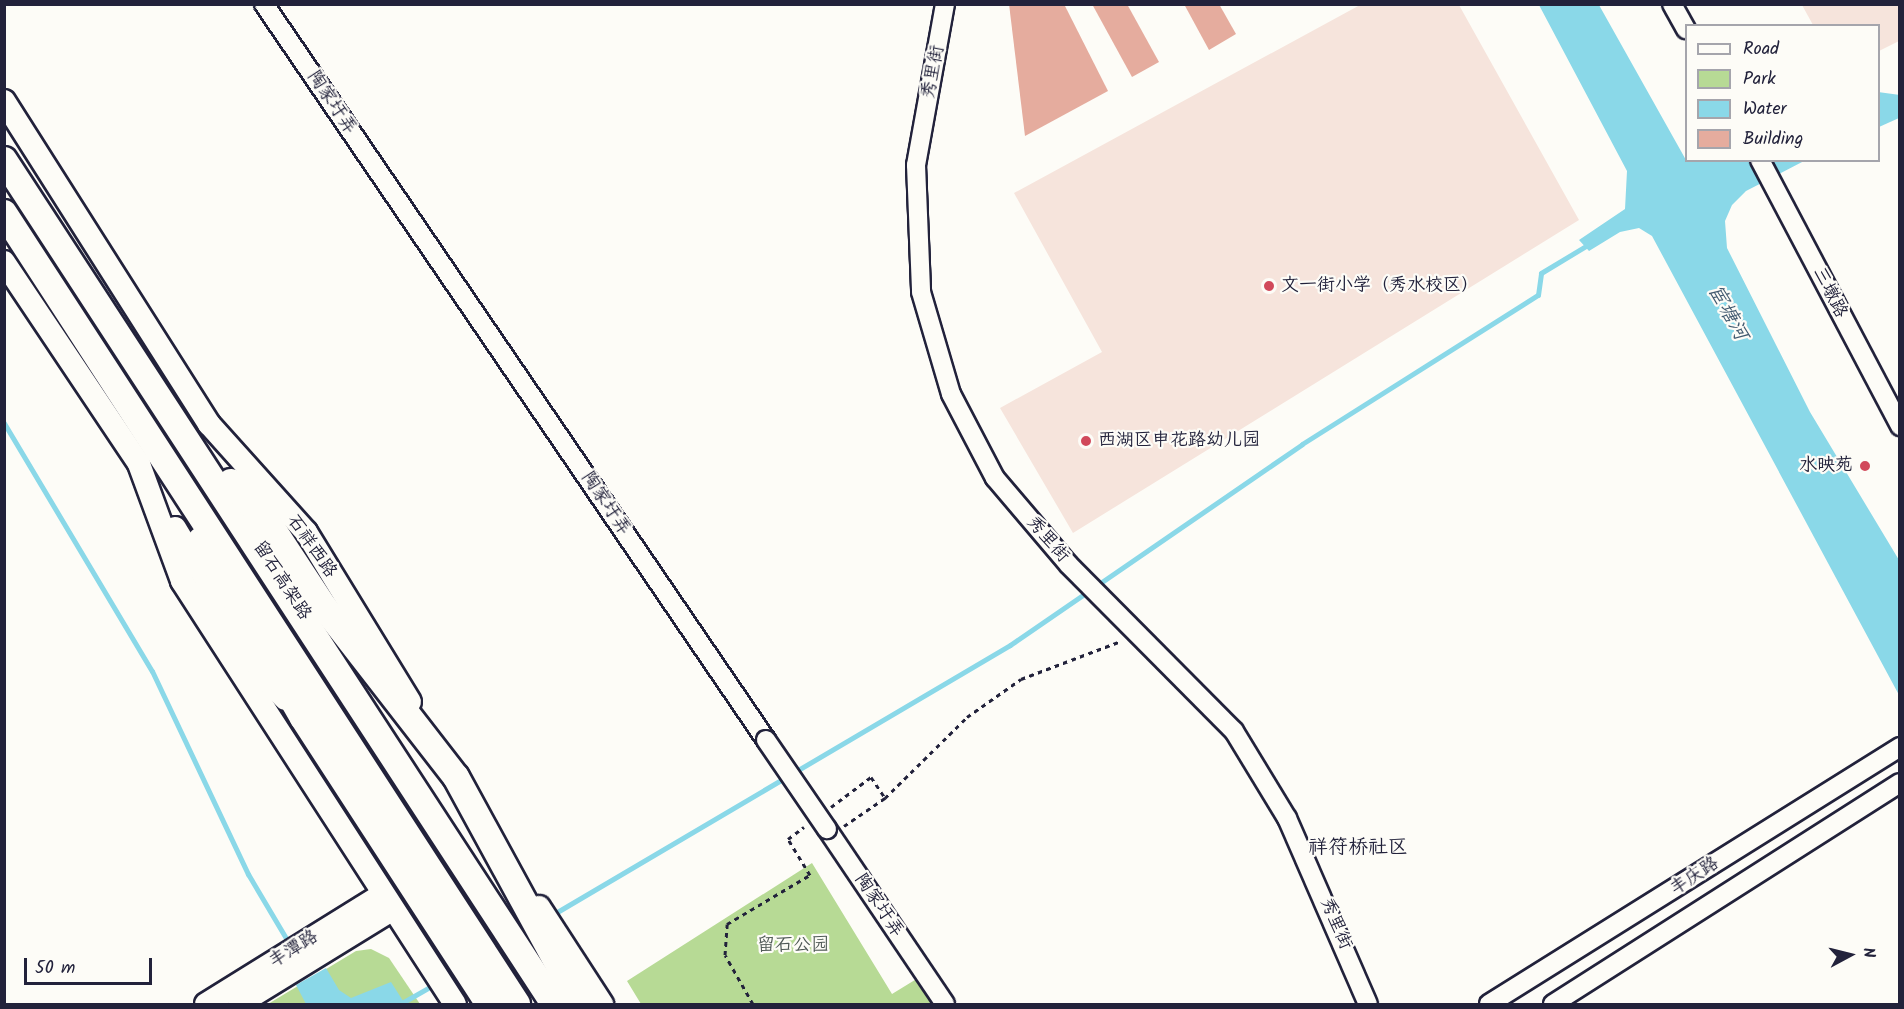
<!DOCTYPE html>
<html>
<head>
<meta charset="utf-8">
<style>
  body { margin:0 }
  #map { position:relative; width:1904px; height:1009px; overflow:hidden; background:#fdfcf7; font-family:Kalam,"LXGW WenKai TC",sans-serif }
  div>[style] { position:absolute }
  .built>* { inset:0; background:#f6e4dc }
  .green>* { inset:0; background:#b7da95 }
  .water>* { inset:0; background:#8ad8e8 }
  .stream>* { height:5px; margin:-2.5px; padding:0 2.5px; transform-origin:2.5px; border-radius:2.5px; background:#8ad8e8 }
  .building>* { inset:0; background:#e5ac9e }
  .path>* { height:3px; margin-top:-1.5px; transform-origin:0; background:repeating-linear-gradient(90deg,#22223b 0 4.5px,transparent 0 9px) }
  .roads { filter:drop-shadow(2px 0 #22223b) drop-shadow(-2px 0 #22223b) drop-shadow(0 2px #22223b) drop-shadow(0 -2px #22223b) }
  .minor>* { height:18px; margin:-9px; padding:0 9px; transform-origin:9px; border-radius:9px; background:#fdfcf7 }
  .major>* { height:22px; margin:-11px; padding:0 11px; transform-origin:11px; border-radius:11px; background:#fdfcf7 }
  .highway>* { height:26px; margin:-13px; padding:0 13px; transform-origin:13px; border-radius:13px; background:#fdfcf7 }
  .bridges { filter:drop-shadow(2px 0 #22223b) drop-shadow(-2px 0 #22223b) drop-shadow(0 2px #22223b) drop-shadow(0 -2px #22223b) }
  .minor-bridge>* { height:18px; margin:-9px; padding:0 9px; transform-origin:9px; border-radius:9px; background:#fdfcf7 }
  .dots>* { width:16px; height:16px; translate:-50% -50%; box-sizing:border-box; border:3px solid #fdfcf7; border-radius:50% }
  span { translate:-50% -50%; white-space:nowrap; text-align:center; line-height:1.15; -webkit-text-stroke:4.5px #fdfcf7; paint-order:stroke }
  .street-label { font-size:18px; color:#22223b }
  .poi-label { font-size:18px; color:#22223b }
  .left { translate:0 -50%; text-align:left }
  .right { translate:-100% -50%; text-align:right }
  .park-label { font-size:18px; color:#4f5956 }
  .water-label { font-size:20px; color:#41596f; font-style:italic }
  .neighbourhood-label { font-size:20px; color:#22223b }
  .frame { position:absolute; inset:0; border:6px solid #22223b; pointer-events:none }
  .legend { position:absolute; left:1685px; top:24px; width:195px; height:138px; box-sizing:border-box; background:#fdfcf7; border:2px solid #a5a5ac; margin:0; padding:8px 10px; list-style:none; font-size:18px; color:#22223b }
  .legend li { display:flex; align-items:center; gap:12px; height:30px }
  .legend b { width:30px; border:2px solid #a5a5ac }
  .north { position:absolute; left:1820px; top:925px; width:60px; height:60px; -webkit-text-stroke:4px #fdfcf7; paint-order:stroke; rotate:83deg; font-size:16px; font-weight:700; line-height:24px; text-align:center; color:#22223b }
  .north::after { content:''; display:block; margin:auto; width:21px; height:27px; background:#22223b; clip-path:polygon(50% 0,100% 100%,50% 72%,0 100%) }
  .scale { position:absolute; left:24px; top:958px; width:128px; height:27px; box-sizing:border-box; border:3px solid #22223b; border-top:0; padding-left:8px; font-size:18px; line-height:21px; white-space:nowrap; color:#22223b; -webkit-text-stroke:4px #fdfcf7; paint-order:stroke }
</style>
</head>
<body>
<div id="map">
  <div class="built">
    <i style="clip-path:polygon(1360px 5px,1459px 5px,1579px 220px,1073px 533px,1000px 408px,1102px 352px,1014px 193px)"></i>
    <i style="clip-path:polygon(1802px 5px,1899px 5px,1899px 41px,1879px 51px,1878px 26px,1813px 25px)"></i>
  </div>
  <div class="green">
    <i style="clip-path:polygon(812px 863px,892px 994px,923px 975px,943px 1004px,641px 1004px,627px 981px)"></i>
    <i style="clip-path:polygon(371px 949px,389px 958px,420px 1004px,268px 1004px,356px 951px)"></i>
  </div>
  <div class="water">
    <i style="clip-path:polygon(1539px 5px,1599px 5px,1686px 160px,1804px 161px,1746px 191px,1732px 205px,1725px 221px,1727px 248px,1810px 412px,1899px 560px,1899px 695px,1652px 236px,1639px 228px,1620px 232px,1589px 251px,1579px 240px,1625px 209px,1627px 171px)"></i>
    <i style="clip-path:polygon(1878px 92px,1900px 95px,1899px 118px,1879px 127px)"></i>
    <i style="clip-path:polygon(326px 968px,339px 990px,351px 998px,391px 982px,405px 1004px,306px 1004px,296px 985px)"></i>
  </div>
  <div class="stream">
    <i style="left:4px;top:423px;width:289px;rotate:59.2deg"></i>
    <i style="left:152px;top:671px;width:225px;rotate:64.7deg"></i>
    <i style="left:248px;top:874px;width:82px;rotate:59.4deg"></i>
    <i style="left:552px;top:915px;width:532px;rotate:-30.52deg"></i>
    <i style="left:1010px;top:645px;width:354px;rotate:-34.5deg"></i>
    <i style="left:1302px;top:444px;width:279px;rotate:-32.3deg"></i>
    <i style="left:1538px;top:295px;width:22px;rotate:-82deg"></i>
    <i style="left:1541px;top:273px;width:56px;rotate:-31.1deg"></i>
    <i style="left:400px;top:1004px;width:40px;rotate:-29.7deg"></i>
  </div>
  <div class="building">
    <i style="clip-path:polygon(1009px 4px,1064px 4px,1108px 91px,1025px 136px)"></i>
    <i style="clip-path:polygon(1092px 4px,1127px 4px,1159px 62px,1132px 77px)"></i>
    <i style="clip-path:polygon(1184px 4px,1219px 4px,1236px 34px,1209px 50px)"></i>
  </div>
  <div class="path">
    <i style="left:831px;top:807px;width:50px;rotate:-36.9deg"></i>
    <i style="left:871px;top:777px;width:25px;rotate:56deg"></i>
    <i style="left:844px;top:826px;width:50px;rotate:-34.3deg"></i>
    <i style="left:885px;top:798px;width:115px;rotate:-44.6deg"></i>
    <i style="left:967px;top:717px;width:66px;rotate:-35.1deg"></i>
    <i style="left:1021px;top:679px;width:107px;rotate:-20.8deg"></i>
    <i style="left:753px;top:1004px;width:56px;rotate:-119.7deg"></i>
    <i style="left:725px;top:955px;width:31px;rotate:-86deg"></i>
    <i style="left:727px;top:924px;width:96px;rotate:-30.6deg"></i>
    <i style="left:810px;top:875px;width:42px;rotate:-121.4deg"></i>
    <i style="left:788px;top:839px;width:20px;rotate:-37deg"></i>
  </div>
  <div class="roads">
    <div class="minor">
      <i style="left:264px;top:4px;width:891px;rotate:55.7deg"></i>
      <i style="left:945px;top:4px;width:164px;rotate:100.2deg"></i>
      <i style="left:916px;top:165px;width:127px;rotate:87.7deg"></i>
      <i style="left:921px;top:292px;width:106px;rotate:73.6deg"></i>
      <i style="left:951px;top:394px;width:95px;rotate:62.4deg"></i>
      <i style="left:995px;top:478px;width:114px;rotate:49.6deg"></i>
      <i style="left:1069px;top:565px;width:234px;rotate:45.2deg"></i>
      <i style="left:1234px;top:731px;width:102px;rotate:58.7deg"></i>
      <i style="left:1287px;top:818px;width:203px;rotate:66.5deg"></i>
      <i style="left:1672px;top:4px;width:29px;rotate:61deg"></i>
      <i style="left:1760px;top:160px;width:301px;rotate:62.2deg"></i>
      <i style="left:827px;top:829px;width:211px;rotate:56deg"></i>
      <i style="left:1489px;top:1004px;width:485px;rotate:-32deg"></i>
      <i style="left:1553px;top:1004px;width:411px;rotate:-32.5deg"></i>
    </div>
    <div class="major">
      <i style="left:4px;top:101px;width:383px;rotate:57.6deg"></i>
      <i style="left:209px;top:424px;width:145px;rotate:48.1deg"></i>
      <i style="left:306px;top:532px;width:199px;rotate:58.5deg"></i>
      <i style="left:4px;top:262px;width:243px;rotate:56.2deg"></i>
      <i style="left:139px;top:464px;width:125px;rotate:69.8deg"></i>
      <i style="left:182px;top:581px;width:503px;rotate:57.16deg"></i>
      <i style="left:175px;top:528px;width:175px;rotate:59deg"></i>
      <i style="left:265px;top:678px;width:29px;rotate:46deg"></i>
      <i style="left:539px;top:907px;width:116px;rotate:57deg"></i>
      <i style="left:206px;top:1004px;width:207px;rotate:-31.8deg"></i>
      <i style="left:239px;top:1004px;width:177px;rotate:-31.6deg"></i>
    </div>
    <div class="highway">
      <i style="left:4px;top:160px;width:1007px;rotate:56.91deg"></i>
      <i style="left:4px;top:213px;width:943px;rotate:57.03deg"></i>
      <i style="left:231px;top:482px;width:62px;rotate:48.3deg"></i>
      <i style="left:272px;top:528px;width:95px;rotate:56.6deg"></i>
      <i style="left:324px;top:607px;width:215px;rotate:52.2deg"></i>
      <i style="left:456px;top:777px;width:259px;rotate:61.4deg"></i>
      <i style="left:201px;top:540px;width:205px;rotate:60.2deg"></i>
      <i style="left:303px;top:718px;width:341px;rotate:57deg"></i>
    </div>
  </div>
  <div class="bridges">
    <div class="minor-bridge">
      <i style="left:766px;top:740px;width:108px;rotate:55.6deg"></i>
    </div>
  </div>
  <div class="dots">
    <i style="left:1269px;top:286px;background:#d1495b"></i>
    <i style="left:1086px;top:441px;background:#d1495b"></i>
    <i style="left:1865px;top:466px;background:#d1495b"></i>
  </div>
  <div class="street-label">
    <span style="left:934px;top:72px;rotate:-79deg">秀里街</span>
    <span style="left:331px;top:103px;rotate:56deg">陶家圩弄</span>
    <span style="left:1829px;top:293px;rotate:63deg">三墩路</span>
    <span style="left:605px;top:504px;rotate:56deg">陶家圩弄</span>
    <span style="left:1047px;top:540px;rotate:49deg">秀里街</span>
    <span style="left:311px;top:547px;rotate:55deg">石祥西路</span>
    <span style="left:281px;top:581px;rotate:57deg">留石高架路</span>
    <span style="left:1695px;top:877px;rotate:-33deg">丰庆路</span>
    <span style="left:878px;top:906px;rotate:56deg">陶家圩弄</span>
    <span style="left:1335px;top:924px;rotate:67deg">秀里街</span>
    <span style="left:294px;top:950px;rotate:-32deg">丰潭路</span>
  </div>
  <div class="poi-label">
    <span class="left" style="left:1281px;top:286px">文一街小学（秀水校区）</span>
    <span class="left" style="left:1098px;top:441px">西湖区申花路幼儿园</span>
    <span class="right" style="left:1853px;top:466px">水映苑</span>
  </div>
  <div class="park-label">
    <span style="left:793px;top:946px">留石公园</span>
  </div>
  <div class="water-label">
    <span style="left:1727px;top:313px;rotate:61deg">宦塘河</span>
  </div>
  <div class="neighbourhood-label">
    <span style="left:1358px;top:848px">祥符桥社区</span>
  </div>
  <div class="frame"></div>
  <ul class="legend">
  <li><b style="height:8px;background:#fdfcf7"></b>Road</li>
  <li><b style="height:16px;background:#b7da95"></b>Park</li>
  <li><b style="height:16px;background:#8ad8e8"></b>Water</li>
  <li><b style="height:16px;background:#e5ac9e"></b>Building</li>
  </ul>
  <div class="north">N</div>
  <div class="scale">50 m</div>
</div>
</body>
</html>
